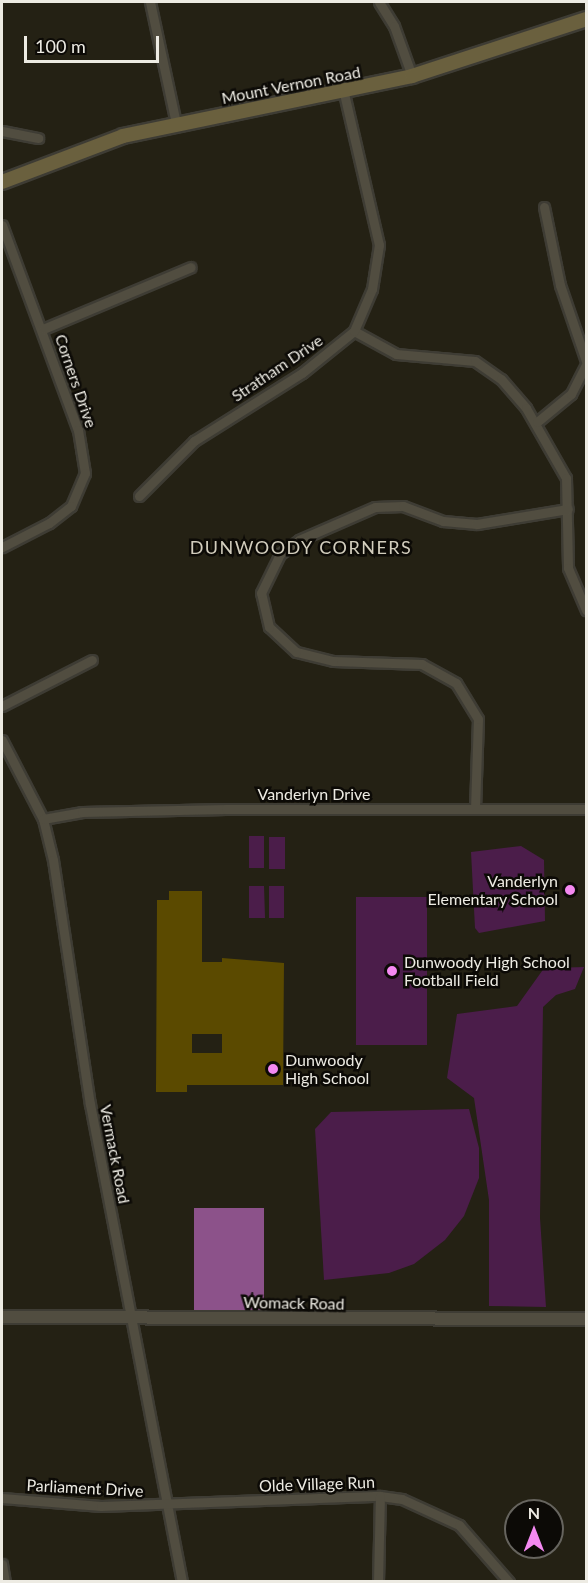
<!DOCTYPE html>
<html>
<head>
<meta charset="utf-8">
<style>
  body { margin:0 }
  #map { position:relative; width:588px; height:1583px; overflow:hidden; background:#242114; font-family:Lato,sans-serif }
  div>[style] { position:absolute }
  .green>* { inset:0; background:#4b1d4a }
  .water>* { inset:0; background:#8c528a }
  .building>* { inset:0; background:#5b4a00 }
  .roads { filter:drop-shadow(2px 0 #3e3c34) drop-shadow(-2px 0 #3e3c34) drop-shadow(0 2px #3e3c34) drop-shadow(0 -2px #3e3c34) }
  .minor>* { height:9px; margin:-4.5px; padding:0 4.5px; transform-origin:4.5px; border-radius:4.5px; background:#514d40 }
  .tertiary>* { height:12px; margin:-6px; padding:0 6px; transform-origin:6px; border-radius:6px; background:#514d40 }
  .secondary>* { height:14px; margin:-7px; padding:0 7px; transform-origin:7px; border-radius:7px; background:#6a603e }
  .dots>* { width:16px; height:16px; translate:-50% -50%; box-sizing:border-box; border:3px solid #0c0a06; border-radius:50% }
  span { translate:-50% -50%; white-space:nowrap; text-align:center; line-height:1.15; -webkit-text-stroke:5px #0c0a06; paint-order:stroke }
  .street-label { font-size:16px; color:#edebe3 }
  .poi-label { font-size:16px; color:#edebe3 }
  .right { translate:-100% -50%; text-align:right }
  .left { translate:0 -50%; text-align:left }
  .neighbourhood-label { font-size:18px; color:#d2cdbd; letter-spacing:1.5px }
  .frame { position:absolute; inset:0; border:3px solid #edebe3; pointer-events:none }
  .north { position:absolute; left:504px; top:1499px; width:60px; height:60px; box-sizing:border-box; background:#0c0a06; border:2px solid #66645e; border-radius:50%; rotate:0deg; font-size:16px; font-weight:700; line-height:24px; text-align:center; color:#edebe3 }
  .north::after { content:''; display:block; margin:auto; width:21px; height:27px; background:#f489f1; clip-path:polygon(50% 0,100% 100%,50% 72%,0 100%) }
  .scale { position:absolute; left:24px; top:36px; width:135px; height:27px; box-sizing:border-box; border:3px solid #edebe3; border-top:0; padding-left:8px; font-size:18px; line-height:21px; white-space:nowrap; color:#edebe3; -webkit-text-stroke:4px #0c0a06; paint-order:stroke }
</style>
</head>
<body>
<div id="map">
  <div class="green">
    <i style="clip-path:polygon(249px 836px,264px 836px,264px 868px,249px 868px)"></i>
    <i style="clip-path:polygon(269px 837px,285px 837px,285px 869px,269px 869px)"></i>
    <i style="clip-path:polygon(521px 846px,544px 860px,545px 921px,479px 933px,475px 928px,471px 852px)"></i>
    <i style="clip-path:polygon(249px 886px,264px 886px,265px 918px,249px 918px)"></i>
    <i style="clip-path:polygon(269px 886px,284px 886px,284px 918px,269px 918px)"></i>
    <i style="clip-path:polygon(356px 897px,427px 897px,427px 1045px,356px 1045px)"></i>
    <i style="clip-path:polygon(552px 957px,553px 968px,584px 967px,575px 989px,556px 995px,543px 1007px,540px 1218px,546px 1307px,489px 1306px,489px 1200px,474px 1098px,447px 1078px,457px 1014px,517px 1006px)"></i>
    <i style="clip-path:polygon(469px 1109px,479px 1148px,479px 1178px,464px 1216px,445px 1240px,414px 1264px,389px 1273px,324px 1280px,315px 1129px,331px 1112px)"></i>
  </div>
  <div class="water">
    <i style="clip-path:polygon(194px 1208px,264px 1208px,264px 1310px,194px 1310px)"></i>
  </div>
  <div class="building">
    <i style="clip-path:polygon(evenodd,169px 891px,202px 891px,202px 962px,222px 962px,222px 958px,284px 963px,283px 1085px,187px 1085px,187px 1092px,156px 1092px,157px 900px,169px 900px,169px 891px,192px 1034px,222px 1034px,222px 1053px,192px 1053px,192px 1034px)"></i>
  </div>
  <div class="roads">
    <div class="minor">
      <i style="left:150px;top:2px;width:124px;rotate:77.9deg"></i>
      <i style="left:379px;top:2px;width:28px;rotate:58deg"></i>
      <i style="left:394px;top:26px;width:53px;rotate:70.2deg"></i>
      <i style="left:2px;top:131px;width:37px;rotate:11deg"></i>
      <i style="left:544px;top:207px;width:80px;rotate:78.4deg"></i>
      <i style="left:560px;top:285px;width:80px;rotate:71.1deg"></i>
      <i style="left:2px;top:225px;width:219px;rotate:69.7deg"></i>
      <i style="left:78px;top:430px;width:44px;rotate:80.8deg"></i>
      <i style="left:85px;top:473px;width:36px;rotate:113deg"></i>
      <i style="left:71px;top:506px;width:28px;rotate:142deg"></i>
      <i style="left:49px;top:523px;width:53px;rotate:152.9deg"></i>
      <i style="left:43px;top:329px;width:160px;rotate:-22.7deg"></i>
      <i style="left:354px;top:331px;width:48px;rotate:28.7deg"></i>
      <i style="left:396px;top:354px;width:79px;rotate:5.1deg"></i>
      <i style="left:475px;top:361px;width:32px;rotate:35deg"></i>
      <i style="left:501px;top:379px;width:38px;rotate:49deg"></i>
      <i style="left:526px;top:408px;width:81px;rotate:60.3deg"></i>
      <i style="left:566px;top:478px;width:90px;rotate:88.7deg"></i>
      <i style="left:568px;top:568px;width:46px;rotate:66.8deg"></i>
      <i style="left:537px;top:422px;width:44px;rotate:-39.5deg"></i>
      <i style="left:571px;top:394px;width:34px;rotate:-63deg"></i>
      <i style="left:139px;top:496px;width:78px;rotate:-45deg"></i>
      <i style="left:194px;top:441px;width:128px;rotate:-32.2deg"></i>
      <i style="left:302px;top:373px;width:67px;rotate:-38.9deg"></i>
      <i style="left:354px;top:331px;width:46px;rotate:-66.8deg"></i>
      <i style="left:372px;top:289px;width:45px;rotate:-81deg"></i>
      <i style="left:379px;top:245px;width:156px;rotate:-103deg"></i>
      <i style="left:2px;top:706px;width:101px;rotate:-27.1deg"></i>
      <i style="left:2px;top:740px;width:89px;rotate:62.6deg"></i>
      <i style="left:43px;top:819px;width:42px;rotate:76.3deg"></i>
      <i style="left:53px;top:860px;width:247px;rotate:81.4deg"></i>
      <i style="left:90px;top:1104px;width:487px;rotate:79.1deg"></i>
      <i style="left:475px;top:809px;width:90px;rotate:-88.1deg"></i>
      <i style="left:478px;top:719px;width:42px;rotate:-121.4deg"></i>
      <i style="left:456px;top:683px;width:39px;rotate:-151deg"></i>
      <i style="left:422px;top:664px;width:89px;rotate:-178.1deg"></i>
      <i style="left:333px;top:661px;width:38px;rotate:-166deg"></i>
      <i style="left:296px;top:652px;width:37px;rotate:-137deg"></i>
      <i style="left:269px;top:627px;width:35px;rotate:-103deg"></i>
      <i style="left:261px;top:593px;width:43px;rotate:-64deg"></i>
      <i style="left:280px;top:554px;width:24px;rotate:-36deg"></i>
      <i style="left:299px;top:540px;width:83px;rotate:-23.5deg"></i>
      <i style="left:375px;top:507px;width:28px;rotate:-2deg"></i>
      <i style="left:403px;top:506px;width:43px;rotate:20.6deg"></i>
      <i style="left:443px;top:521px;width:34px;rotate:5deg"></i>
      <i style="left:477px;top:524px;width:92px;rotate:-9.4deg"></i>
      <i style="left:43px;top:819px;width:40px;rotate:-10deg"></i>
      <i style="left:82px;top:812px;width:144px;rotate:-1.2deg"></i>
      <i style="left:226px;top:809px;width:360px"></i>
      <i style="left:2px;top:1498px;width:99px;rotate:4.6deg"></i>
      <i style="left:101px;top:1506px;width:279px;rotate:-2.1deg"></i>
      <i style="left:380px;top:1496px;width:22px;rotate:8deg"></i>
      <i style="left:402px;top:1499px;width:63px;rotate:24.5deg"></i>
      <i style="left:459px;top:1525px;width:76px;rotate:48.7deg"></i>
      <i style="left:2px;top:1564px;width:18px;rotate:81deg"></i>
      <i style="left:378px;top:1582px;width:86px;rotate:-88.7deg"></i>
    </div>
    <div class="tertiary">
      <i style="left:2px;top:1317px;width:584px;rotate:0.2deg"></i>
    </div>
    <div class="secondary">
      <i style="left:2px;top:182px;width:129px;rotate:-20.8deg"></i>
      <i style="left:123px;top:136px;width:295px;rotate:-11.7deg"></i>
      <i style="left:412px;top:76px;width:183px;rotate:-18.1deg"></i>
    </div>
  </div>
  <div class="dots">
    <i style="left:570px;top:890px;background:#f489f1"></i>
    <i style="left:392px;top:971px;background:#f489f1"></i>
    <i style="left:273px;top:1069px;background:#f489f1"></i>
  </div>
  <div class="street-label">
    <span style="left:291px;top:85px;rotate:-11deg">Mount Vernon Road</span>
    <span style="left:277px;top:368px;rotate:-34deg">Stratham Drive</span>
    <span style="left:76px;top:381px;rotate:71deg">Corners Drive</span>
    <span style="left:314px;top:794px">Vanderlyn Drive</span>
    <span style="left:115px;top:1154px;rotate:79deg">Vermack Road</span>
    <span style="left:294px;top:1303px;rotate:1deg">Womack Road</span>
    <span style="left:317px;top:1484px;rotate:-2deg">Olde Village Run</span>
    <span style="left:85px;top:1488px;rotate:3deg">Parliament Drive</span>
  </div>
  <div class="poi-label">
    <span class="right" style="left:558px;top:890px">Vanderlyn<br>Elementary School</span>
    <span class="left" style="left:404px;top:971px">Dunwoody High School<br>Football Field</span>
    <span class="left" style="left:285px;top:1069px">Dunwoody<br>High School</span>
  </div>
  <div class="neighbourhood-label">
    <span style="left:301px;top:547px">DUNWOODY CORNERS</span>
  </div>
  <div class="frame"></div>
  <div class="north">N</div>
  <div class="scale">100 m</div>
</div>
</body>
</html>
